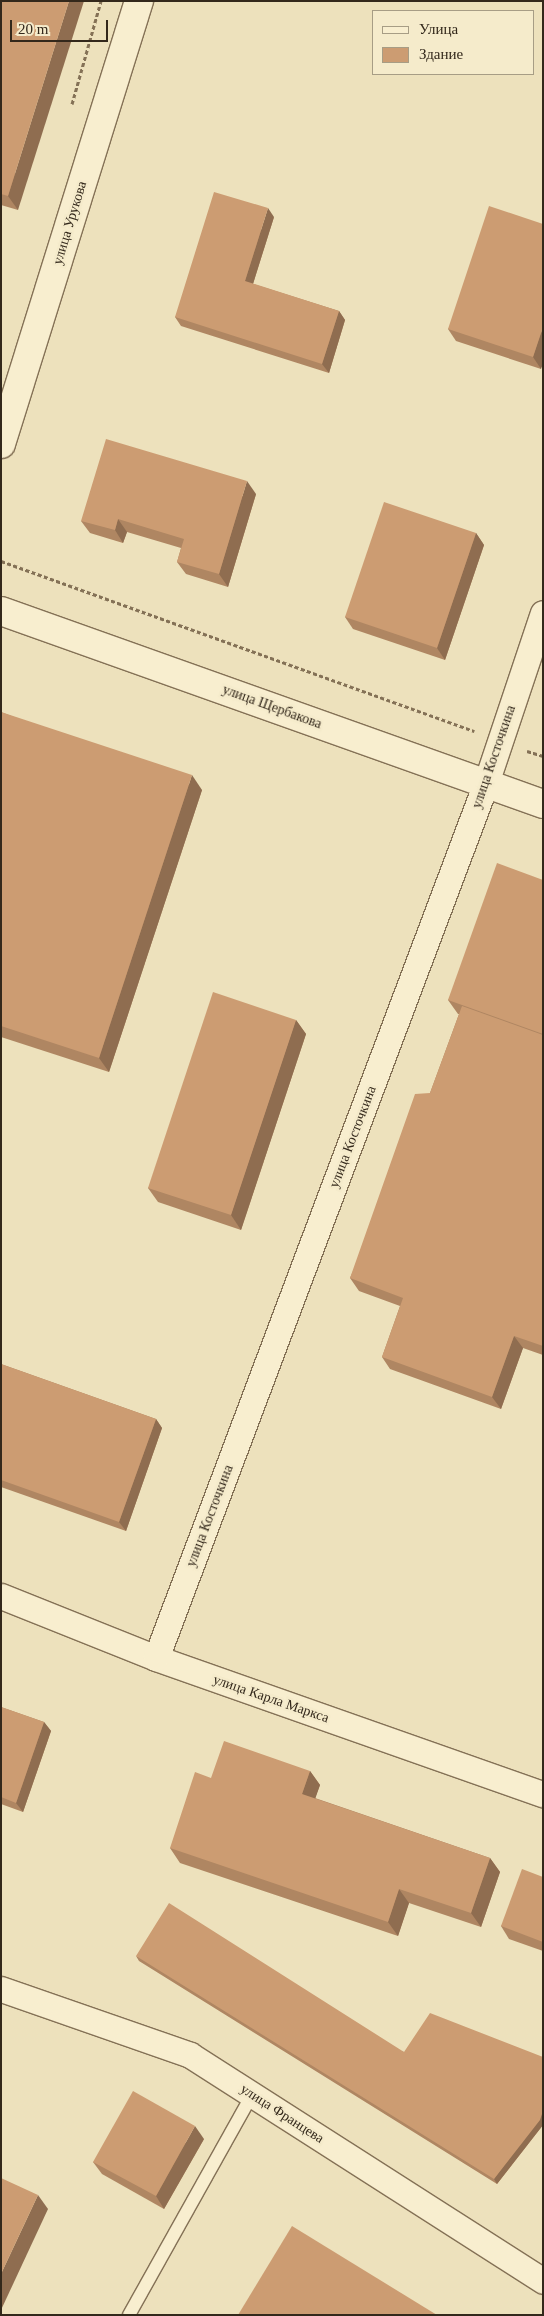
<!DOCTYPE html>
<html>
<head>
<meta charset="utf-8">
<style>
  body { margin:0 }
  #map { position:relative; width:544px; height:2316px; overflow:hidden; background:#ede1bc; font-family:"Times New Roman",serif }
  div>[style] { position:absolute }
  .path>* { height:3px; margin-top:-1.5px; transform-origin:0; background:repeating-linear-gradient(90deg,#847156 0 4px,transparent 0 6.5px) }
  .roads { filter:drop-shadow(1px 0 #847156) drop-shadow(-1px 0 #847156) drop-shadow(0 1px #847156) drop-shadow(0 -1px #847156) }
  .lane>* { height:12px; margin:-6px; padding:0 6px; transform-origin:6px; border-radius:6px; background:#f8eecf }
  .street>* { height:25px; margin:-12.5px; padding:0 12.5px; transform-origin:12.5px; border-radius:12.5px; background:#f8eecf }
  .secondary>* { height:28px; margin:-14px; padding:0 14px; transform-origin:14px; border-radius:14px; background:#f8eecf }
  .wall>* { inset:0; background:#af8662 }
  .shaded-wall>* { inset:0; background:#8f6d50 }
  .building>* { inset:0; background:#cc9c72 }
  span { translate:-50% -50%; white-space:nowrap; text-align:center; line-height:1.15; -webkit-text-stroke:5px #f5ebcb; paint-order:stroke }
  .street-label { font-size:14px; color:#33281b }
  .frame { position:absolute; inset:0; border:2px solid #33281b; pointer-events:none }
  .legend { position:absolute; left:372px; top:10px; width:162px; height:65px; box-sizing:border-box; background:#f5ebcb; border:1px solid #a79d85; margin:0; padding:6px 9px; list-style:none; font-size:15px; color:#33281b }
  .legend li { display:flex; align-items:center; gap:10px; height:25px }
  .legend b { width:25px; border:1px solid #a79d85 }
  .scale { position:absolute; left:10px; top:20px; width:98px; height:22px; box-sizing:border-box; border:2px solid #33281b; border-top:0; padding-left:6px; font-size:15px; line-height:18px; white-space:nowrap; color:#33281b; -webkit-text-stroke:4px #f5ebcb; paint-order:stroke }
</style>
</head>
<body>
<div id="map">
  <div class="path">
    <i style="left:72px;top:104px;width:107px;rotate:-74.3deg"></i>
    <i style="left:1px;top:561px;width:503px;rotate:19.77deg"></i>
    <i style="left:527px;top:751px;width:17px;rotate:17deg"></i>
  </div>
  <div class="roads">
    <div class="lane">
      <i style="left:129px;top:2315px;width:252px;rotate:-60.8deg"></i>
    </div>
    <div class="street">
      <i style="left:1px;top:1596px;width:167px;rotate:21.8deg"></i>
      <i style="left:156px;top:1658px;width:410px;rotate:19.4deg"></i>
      <i style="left:156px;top:1658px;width:935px;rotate:-69.34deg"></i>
      <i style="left:486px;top:783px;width:179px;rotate:-71.5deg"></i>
      <i style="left:1px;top:1989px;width:200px;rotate:19.2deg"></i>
      <i style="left:190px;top:2055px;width:419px;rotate:32.6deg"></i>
    </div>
    <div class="secondary">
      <i style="left:1px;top:444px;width:464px;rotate:-72.7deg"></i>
      <i style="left:1px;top:611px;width:575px;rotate:19.6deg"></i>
    </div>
  </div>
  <div class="wall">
    <i style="clip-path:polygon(1px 1px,18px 210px,1px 205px)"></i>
    <i style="clip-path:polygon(274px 217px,253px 284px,339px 311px,345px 320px,329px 373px,181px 326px,175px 317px)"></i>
    <i style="clip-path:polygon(543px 224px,541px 369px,456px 341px,448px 329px)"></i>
    <i style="clip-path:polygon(256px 494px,228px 587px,186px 574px,177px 562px,181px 548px,127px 532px,123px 543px,90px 533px,81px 521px)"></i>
    <i style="clip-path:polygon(476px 533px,484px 545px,445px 660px,353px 629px,345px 617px)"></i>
    <i style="clip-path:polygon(1px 712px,202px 790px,109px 1072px,1px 1037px)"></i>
    <i style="clip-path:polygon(543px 880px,543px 1355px,523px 1348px,501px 1409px,390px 1369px,382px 1357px,400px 1306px,359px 1291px,350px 1278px,430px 1093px,459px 1014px,458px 1014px,448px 1000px)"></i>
    <i style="clip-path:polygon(296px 1020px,306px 1034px,241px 1230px,158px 1202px,148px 1188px)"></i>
    <i style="clip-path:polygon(1px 1364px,156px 1419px,162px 1428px,126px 1531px,1px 1487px)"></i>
    <i style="clip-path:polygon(1px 1707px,44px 1722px,51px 1731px,23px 1812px,1px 1804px)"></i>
    <i style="clip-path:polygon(310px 1771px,320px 1785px,315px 1798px,490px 1858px,500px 1872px,481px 1927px,409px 1903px,398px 1936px,180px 1863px,170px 1848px)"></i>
    <i style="clip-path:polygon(543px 1877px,543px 1951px,509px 1939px,501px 1926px)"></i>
    <i style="clip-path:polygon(136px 1956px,404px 2052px,543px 2057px,543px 2125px,497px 2184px,139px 1961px)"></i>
    <i style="clip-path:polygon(204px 2139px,164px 2209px,102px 2174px,93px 2162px)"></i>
  </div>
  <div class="shaded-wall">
    <i style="clip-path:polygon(69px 1px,84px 1px,18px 210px,8px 196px)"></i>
    <i style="clip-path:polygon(268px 208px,274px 217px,251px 290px,245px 281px)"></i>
    <i style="clip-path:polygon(339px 311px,345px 320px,329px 373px,322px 364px)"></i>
    <i style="clip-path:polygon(543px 327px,543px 364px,541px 369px,533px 357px)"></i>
    <i style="clip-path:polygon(247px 481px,256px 494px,228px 587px,219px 574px)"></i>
    <i style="clip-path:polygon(118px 519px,127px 532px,123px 543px,115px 530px)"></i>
    <i style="clip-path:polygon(476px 533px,484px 545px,445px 660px,437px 648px)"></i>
    <i style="clip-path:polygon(192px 775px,202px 790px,109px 1072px,99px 1058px)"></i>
    <i style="clip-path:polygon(296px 1020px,306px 1034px,241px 1230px,231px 1215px)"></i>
    <i style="clip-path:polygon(514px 1336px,523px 1348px,501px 1409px,492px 1397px)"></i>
    <i style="clip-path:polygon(156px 1419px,162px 1428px,126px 1531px,119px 1522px)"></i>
    <i style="clip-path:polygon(44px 1722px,51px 1731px,23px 1812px,16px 1803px)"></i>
    <i style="clip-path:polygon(310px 1771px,320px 1785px,312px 1808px,302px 1794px)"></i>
    <i style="clip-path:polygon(490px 1858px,500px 1872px,481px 1927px,471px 1913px)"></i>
    <i style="clip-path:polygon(399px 1889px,409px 1903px,398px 1936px,388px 1922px)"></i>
    <i style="clip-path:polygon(543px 2111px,543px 2125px,497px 2184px,494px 2179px)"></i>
    <i style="clip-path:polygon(195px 2126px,204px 2139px,164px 2209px,156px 2196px)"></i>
    <i style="clip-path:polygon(38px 2195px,48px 2209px,1px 2310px,1px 2274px)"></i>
  </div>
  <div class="building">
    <i style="clip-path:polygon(1px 1px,69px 1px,8px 196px,1px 194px)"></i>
    <i style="clip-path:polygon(214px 192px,268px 208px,245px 281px,339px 311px,322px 364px,175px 317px)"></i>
    <i style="clip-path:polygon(489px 206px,543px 224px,543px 327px,533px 357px,448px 329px)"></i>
    <i style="clip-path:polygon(106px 439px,247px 481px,219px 574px,177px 562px,184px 539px,118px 519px,115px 530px,81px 521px)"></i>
    <i style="clip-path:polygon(384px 502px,476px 533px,437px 648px,345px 617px)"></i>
    <i style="clip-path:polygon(1px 712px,192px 775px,99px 1058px,1px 1026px)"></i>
    <i style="clip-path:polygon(497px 863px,543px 880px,543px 1034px,448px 1000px)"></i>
    <i style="clip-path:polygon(213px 992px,296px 1020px,231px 1215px,148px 1188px)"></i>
    <i style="clip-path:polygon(462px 1006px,543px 1035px,543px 1346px,514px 1336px,492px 1397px,382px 1357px,403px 1298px,350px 1278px,415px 1094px,430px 1093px)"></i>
    <i style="clip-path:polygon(1px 1364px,156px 1419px,119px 1522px,1px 1480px)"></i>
    <i style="clip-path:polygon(1px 1707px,44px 1722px,16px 1803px,1px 1797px)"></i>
    <i style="clip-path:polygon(224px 1741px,310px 1771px,302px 1794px,490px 1858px,471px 1913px,399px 1889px,388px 1922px,170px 1848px,195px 1772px,211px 1778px)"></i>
    <i style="clip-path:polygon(522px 1869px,543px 1877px,543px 1942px,501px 1926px)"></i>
    <i style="clip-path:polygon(169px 1903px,404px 2052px,430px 2013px,543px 2057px,543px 2111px,540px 2120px,494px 2179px,136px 1956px)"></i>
    <i style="clip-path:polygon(133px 2091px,195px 2126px,156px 2196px,93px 2162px)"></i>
    <i style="clip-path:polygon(1px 2178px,38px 2195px,1px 2274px)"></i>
    <i style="clip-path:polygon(292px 2226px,437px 2315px,238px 2315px)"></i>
  </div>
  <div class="street-label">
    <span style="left:70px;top:223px;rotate:-73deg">улица Урукова</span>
    <span style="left:272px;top:707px;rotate:20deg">улица Щербакова</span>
    <span style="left:494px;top:757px;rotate:-71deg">улица Косточкина</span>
    <span style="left:353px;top:1137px;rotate:-69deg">улица Косточкина</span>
    <span style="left:210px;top:1516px;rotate:-69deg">улица Косточкина</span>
    <span style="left:271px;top:1699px;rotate:19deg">улица Карла Маркса</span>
    <span style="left:282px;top:2114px;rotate:33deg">улица Францева</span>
  </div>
  <div class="frame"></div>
  <ul class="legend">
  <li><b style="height:6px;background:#f8eecf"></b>Улица</li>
  <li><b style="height:14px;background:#cc9c72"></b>Здание</li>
  </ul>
  <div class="scale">20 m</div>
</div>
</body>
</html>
